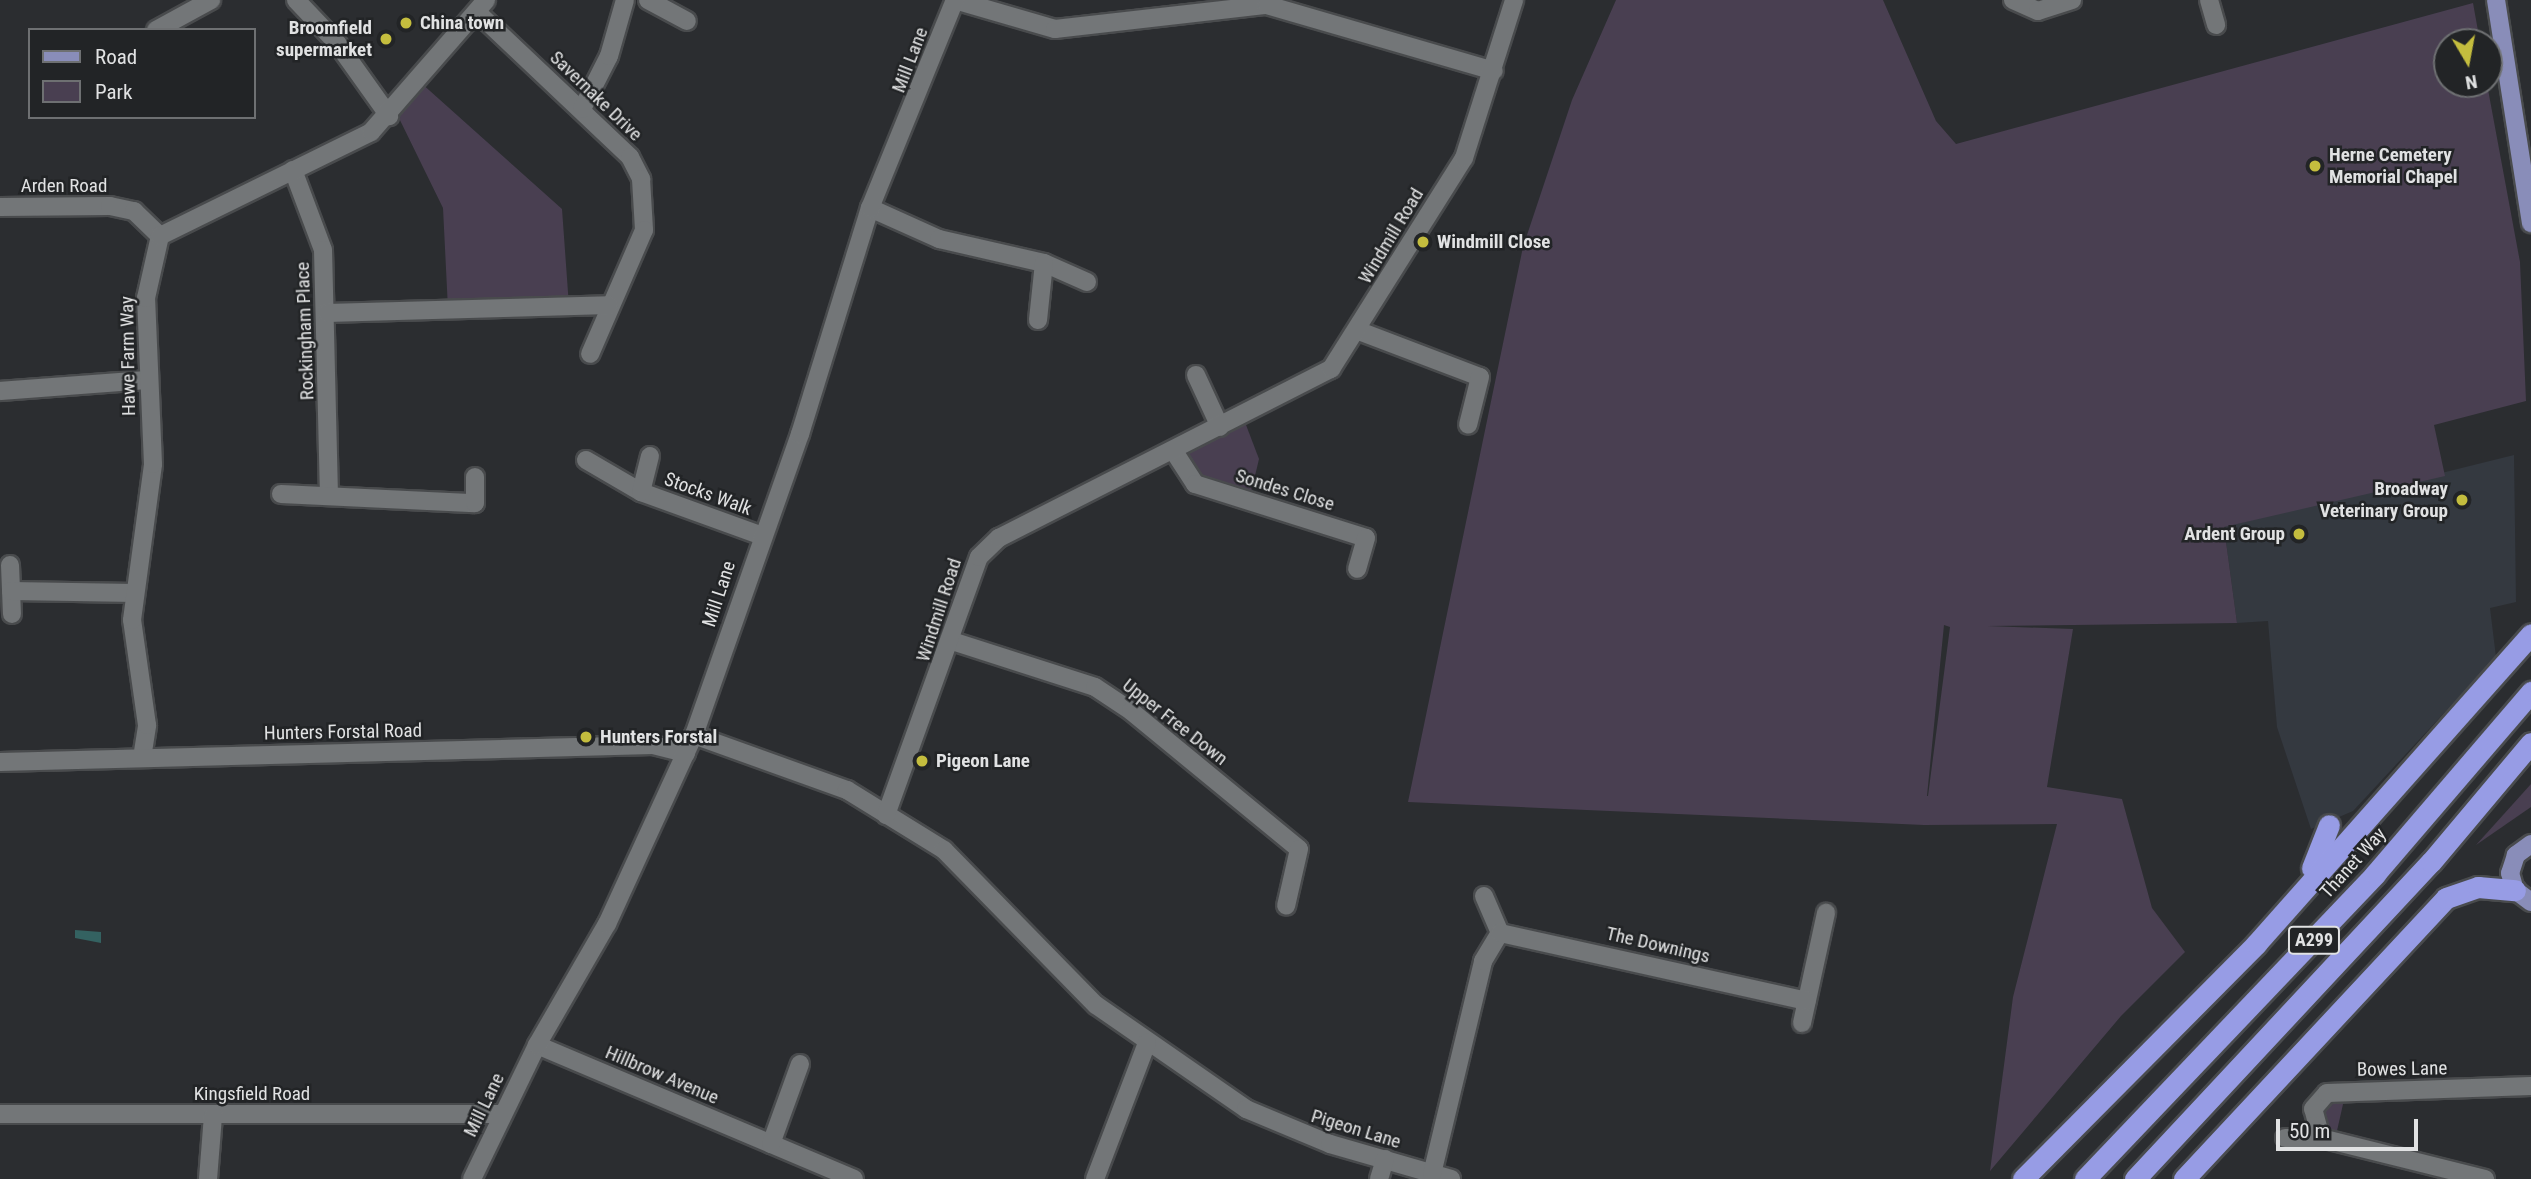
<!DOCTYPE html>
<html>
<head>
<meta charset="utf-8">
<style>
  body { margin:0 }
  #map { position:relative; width:2531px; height:1179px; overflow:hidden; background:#2b2d30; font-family:"Roboto Condensed",sans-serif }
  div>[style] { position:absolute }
  .built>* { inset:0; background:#343940 }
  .green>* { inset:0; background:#493f51 }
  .water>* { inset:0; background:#346261 }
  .roads { filter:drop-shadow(2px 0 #494b4d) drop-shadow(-2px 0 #494b4d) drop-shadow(0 2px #494b4d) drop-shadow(0 -2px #494b4d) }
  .minor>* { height:18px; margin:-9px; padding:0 9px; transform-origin:9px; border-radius:9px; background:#737678 }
  .major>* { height:18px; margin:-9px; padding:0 9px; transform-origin:9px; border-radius:9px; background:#898db9 }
  .highway>* { height:21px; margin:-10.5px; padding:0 10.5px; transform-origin:10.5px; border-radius:10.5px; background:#979ce5 }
  .dots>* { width:19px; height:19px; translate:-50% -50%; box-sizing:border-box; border:4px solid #222426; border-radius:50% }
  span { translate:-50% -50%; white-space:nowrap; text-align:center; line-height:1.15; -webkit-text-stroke:5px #222426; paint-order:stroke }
  .shield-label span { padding:2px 5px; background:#222426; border:2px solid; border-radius:5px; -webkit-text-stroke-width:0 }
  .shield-label { font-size:18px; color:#e1e2e3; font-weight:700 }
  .poi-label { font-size:19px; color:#e1e2e3; font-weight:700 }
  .left { translate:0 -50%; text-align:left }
  .right { translate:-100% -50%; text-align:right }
  .street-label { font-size:19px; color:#e1e2e3 }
  .legend { position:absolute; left:28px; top:28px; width:228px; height:91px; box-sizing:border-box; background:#222426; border:2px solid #6e7072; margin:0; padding:9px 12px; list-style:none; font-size:21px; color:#e1e2e3 }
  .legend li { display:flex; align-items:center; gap:14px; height:35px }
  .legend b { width:35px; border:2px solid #6e7072 }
  .north { position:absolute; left:2433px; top:28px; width:70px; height:70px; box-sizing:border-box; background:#222426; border:2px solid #6e7072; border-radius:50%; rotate:170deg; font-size:19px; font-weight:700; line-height:28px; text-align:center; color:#e1e2e3 }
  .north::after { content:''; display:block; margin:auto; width:24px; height:32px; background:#c4bd3e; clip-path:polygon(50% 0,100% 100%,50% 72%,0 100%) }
  .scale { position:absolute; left:2276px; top:1119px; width:142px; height:32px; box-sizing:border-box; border:4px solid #e1e2e3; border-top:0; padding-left:9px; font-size:21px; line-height:24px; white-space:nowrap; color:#e1e2e3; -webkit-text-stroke:5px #222426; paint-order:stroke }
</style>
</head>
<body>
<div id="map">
  <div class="built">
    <i style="clip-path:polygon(2514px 455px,2516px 602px,2490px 608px,2496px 657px,2353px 811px,2311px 829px,2277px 727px,2268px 621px,2237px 623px,2224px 527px)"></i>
  </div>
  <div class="green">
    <i style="clip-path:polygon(evenodd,1616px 0,1883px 0,1936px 121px,1956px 144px,2473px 3px,2480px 42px,2447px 42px,2447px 84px,2487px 84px,2520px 262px,2526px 401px,2434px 425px,2445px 476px,2224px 527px,2237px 623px,1987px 626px,2073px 629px,2047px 787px,2122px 799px,2152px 908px,2185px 952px,2121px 1016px,1990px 1171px,2013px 997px,2057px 824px,1924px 825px,1408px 802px,1523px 247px,1572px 100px,1616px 0,1944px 625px,1950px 627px,1928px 796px,1927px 796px,1944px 625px)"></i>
    <i style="clip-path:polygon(420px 82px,562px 209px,569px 306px,448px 309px,443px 208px,395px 110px)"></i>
    <i style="clip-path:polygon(1243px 417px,1259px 459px,1249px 501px,1195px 484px,1175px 453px)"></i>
    <i style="clip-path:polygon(2531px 784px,2531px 807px,2476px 845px)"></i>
    <i style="clip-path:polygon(2346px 1091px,2334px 1144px,2313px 1109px)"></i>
  </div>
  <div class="water">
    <i style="clip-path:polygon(75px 930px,101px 932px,101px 943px,75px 938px)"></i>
  </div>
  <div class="roads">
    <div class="minor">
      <i style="left:296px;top:0;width:59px;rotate:46.4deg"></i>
      <i style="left:337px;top:43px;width:90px;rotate:54.5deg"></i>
      <i style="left:648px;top:0;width:44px;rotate:28.3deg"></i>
      <i style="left:955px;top:0;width:104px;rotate:16.2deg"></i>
      <i style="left:1055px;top:29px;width:213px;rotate:-6.5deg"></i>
      <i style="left:1267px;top:5px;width:236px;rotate:16.2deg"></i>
      <i style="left:2013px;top:0;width:27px;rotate:24deg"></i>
      <i style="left:2038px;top:11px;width:36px;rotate:-18deg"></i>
      <i style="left:2209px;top:0;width:26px;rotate:74deg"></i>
      <i style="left:479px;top:14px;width:208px;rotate:43.4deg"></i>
      <i style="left:630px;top:157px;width:25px;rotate:63deg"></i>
      <i style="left:641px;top:179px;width:51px;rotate:86.6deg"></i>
      <i style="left:644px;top:230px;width:135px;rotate:113.5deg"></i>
      <i style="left:156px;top:30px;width:63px;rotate:-28.6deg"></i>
      <i style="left:582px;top:109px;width:59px;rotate:-63deg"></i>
      <i style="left:609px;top:56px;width:58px;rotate:-74.1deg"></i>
      <i style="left:293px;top:170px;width:85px;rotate:69.4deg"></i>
      <i style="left:323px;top:250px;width:246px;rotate:88.6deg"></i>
      <i style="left:0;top:207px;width:110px;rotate:-0.5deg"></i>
      <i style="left:110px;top:206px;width:25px;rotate:12deg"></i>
      <i style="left:134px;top:211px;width:36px;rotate:44deg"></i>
      <i style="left:870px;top:208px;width:76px;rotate:24.2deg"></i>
      <i style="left:939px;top:239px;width:108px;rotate:12.9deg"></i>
      <i style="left:1044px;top:263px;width:47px;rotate:23.8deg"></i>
      <i style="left:327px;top:313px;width:282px;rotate:-1.6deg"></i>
      <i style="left:1038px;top:320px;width:57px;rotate:-84deg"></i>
      <i style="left:1359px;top:331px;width:129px;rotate:20.8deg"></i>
      <i style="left:1480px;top:377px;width:49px;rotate:104deg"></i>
      <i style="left:1196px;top:375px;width:57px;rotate:65.2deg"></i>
      <i style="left:0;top:391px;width:148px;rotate:-4.3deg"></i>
      <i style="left:1175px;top:453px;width:37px;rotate:57deg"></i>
      <i style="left:1195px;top:484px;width:179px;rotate:17.5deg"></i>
      <i style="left:1366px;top:538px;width:32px;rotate:106deg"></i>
      <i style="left:586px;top:460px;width:64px;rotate:30.2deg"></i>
      <i style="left:641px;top:492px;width:127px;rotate:19.9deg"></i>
      <i style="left:641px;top:492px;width:37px;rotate:-76deg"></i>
      <i style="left:281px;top:494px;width:194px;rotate:2.7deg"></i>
      <i style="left:475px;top:503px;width:26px;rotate:-90deg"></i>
      <i style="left:10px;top:565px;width:49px;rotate:87.7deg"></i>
      <i style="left:11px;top:591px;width:124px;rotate:0.9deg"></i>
      <i style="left:952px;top:641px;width:150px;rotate:17.8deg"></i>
      <i style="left:1095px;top:687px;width:43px;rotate:33.7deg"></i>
      <i style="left:1131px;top:711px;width:217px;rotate:39.4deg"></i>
      <i style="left:1299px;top:849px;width:58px;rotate:102.8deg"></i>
      <i style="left:694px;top:735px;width:163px;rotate:19.8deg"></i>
      <i style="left:847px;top:790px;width:114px;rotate:31.7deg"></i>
      <i style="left:944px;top:850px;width:217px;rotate:45.6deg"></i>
      <i style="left:1096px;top:1005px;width:183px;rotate:34.7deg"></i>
      <i style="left:1246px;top:1109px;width:91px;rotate:22.6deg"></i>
      <i style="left:1330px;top:1144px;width:126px;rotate:16.1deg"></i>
      <i style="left:142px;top:758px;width:33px;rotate:-81deg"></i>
      <i style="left:147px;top:725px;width:106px;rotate:-98.1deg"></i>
      <i style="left:132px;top:620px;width:157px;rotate:-82.3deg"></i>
      <i style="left:153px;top:464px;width:166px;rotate:-92.4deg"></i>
      <i style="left:146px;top:298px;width:64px;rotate:-77.3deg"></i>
      <i style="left:160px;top:236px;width:235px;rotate:-26.2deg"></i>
      <i style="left:371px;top:132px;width:175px;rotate:-48.9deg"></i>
      <i style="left:0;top:762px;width:653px;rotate:-1.49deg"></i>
      <i style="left:653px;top:745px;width:34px;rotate:14deg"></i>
      <i style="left:886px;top:815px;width:274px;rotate:-70.2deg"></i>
      <i style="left:979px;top:557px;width:28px;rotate:-44deg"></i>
      <i style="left:999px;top:538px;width:373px;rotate:-27deg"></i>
      <i style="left:1331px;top:369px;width:249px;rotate:-57.8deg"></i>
      <i style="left:1464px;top:158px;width:166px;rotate:-72.4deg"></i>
      <i style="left:1484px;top:896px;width:40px;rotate:66.6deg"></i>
      <i style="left:1802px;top:1023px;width:113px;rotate:-77.7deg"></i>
      <i style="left:537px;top:1045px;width:344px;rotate:22.9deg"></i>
      <i style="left:0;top:1114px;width:503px"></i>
      <i style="left:2285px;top:1138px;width:36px"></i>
      <i style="left:2321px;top:1138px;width:169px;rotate:14deg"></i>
      <i style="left:2321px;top:1138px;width:30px;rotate:-105deg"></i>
      <i style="left:2313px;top:1109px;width:21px;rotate:-49deg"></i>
      <i style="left:2327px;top:1093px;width:204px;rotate:-2deg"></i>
      <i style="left:771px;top:1144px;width:85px;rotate:-70.1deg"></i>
      <i style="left:1432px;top:1174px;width:219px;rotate:-76.5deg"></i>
      <i style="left:1483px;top:961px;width:33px;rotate:-59deg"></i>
      <i style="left:1500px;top:933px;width:314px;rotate:12.5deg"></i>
      <i style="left:208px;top:1179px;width:64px;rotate:-85.5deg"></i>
      <i style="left:472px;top:1179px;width:149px;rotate:-64.1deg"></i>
      <i style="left:537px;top:1045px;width:140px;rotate:-60deg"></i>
      <i style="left:607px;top:924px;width:208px;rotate:-65.3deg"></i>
      <i style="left:694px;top:735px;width:319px;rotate:-70.6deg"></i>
      <i style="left:800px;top:434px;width:237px;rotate:-72.8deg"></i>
      <i style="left:870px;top:208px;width:225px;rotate:-67.8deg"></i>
      <i style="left:1095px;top:1179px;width:146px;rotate:-69.1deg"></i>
      <i style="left:1379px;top:1179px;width:21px;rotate:-73deg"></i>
    </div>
    <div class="major">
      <i style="left:2496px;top:0;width:226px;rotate:81.1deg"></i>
      <i style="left:2531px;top:844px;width:19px;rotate:144deg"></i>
      <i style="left:2516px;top:855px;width:19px;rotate:108deg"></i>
      <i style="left:2510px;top:873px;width:18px;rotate:74deg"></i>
      <i style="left:2515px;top:890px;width:20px;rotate:37deg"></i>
    </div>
    <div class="highway">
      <i style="left:2312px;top:868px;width:46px;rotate:-68.4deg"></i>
      <i style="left:2023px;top:1179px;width:331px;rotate:-45.2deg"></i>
      <i style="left:2256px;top:944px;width:414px;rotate:-48.4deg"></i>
      <i style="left:2085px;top:1179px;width:421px;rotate:-46.4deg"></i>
      <i style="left:2375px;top:874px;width:240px;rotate:-49.4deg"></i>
      <i style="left:2135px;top:1179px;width:434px;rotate:-47deg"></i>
      <i style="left:2431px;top:862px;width:155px;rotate:-50deg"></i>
      <i style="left:2184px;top:1179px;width:384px;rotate:-47deg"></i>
      <i style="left:2446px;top:898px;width:34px;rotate:-19deg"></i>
      <i style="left:2478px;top:887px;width:37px;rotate:5deg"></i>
    </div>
  </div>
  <div class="dots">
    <i style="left:406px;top:23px;background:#c4bd3e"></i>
    <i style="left:386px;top:39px;background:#c4bd3e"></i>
    <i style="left:2315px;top:166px;background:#c4bd3e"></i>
    <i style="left:1423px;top:242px;background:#c4bd3e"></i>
    <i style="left:2462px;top:500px;background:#c4bd3e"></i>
    <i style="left:2299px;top:534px;background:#c4bd3e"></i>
    <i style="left:586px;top:737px;background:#c4bd3e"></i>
    <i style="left:922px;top:761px;background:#c4bd3e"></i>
  </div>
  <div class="shield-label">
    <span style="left:2314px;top:940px">A299</span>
  </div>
  <div class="poi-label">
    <span class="left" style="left:420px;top:23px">China town</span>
    <span class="right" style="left:372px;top:39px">Broomfield<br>supermarket</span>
    <span class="left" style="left:2329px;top:166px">Herne Cemetery<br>Memorial Chapel</span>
    <span class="left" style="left:1437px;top:242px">Windmill Close</span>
    <span class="right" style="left:2448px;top:500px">Broadway<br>Veterinary Group</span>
    <span class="right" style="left:2285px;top:534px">Ardent Group</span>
    <span class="left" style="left:600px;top:737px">Hunters Forstal</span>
    <span class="left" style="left:936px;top:761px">Pigeon Lane</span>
  </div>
  <div class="street-label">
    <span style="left:910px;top:60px;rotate:-69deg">Mill Lane</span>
    <span style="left:596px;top:96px;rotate:44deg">Savernake Drive</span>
    <span style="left:64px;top:186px">Arden Road</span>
    <span style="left:1391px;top:236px;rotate:-59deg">Windmill Road</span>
    <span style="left:305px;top:331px;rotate:-92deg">Rockingham Place</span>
    <span style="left:128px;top:356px;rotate:-91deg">Hawe Farm Way</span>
    <span style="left:1285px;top:490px;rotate:17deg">Sondes Close</span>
    <span style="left:708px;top:494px;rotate:20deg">Stocks Walk</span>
    <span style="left:719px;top:594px;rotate:-72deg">Mill Lane</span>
    <span style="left:939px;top:610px;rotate:-72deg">Windmill Road</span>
    <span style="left:1175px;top:722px;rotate:38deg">Upper Free Down</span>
    <span style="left:343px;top:732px;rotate:-1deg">Hunters Forstal Road</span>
    <span style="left:2353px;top:863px;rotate:-48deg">Thanet Way</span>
    <span style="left:1658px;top:945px;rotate:13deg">The Downings</span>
    <span style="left:2402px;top:1069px;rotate:-1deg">Bowes Lane</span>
    <span style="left:662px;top:1075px;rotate:23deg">Hillbrow Avenue</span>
    <span style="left:252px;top:1094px">Kingsfield Road</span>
    <span style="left:484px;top:1105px;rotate:-64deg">Mill Lane</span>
    <span style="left:1356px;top:1129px;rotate:17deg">Pigeon Lane</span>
  </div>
  <ul class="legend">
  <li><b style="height:9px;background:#898db9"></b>Road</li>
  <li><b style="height:19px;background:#493f51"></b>Park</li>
  </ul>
  <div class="north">N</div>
  <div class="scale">50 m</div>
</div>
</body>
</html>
